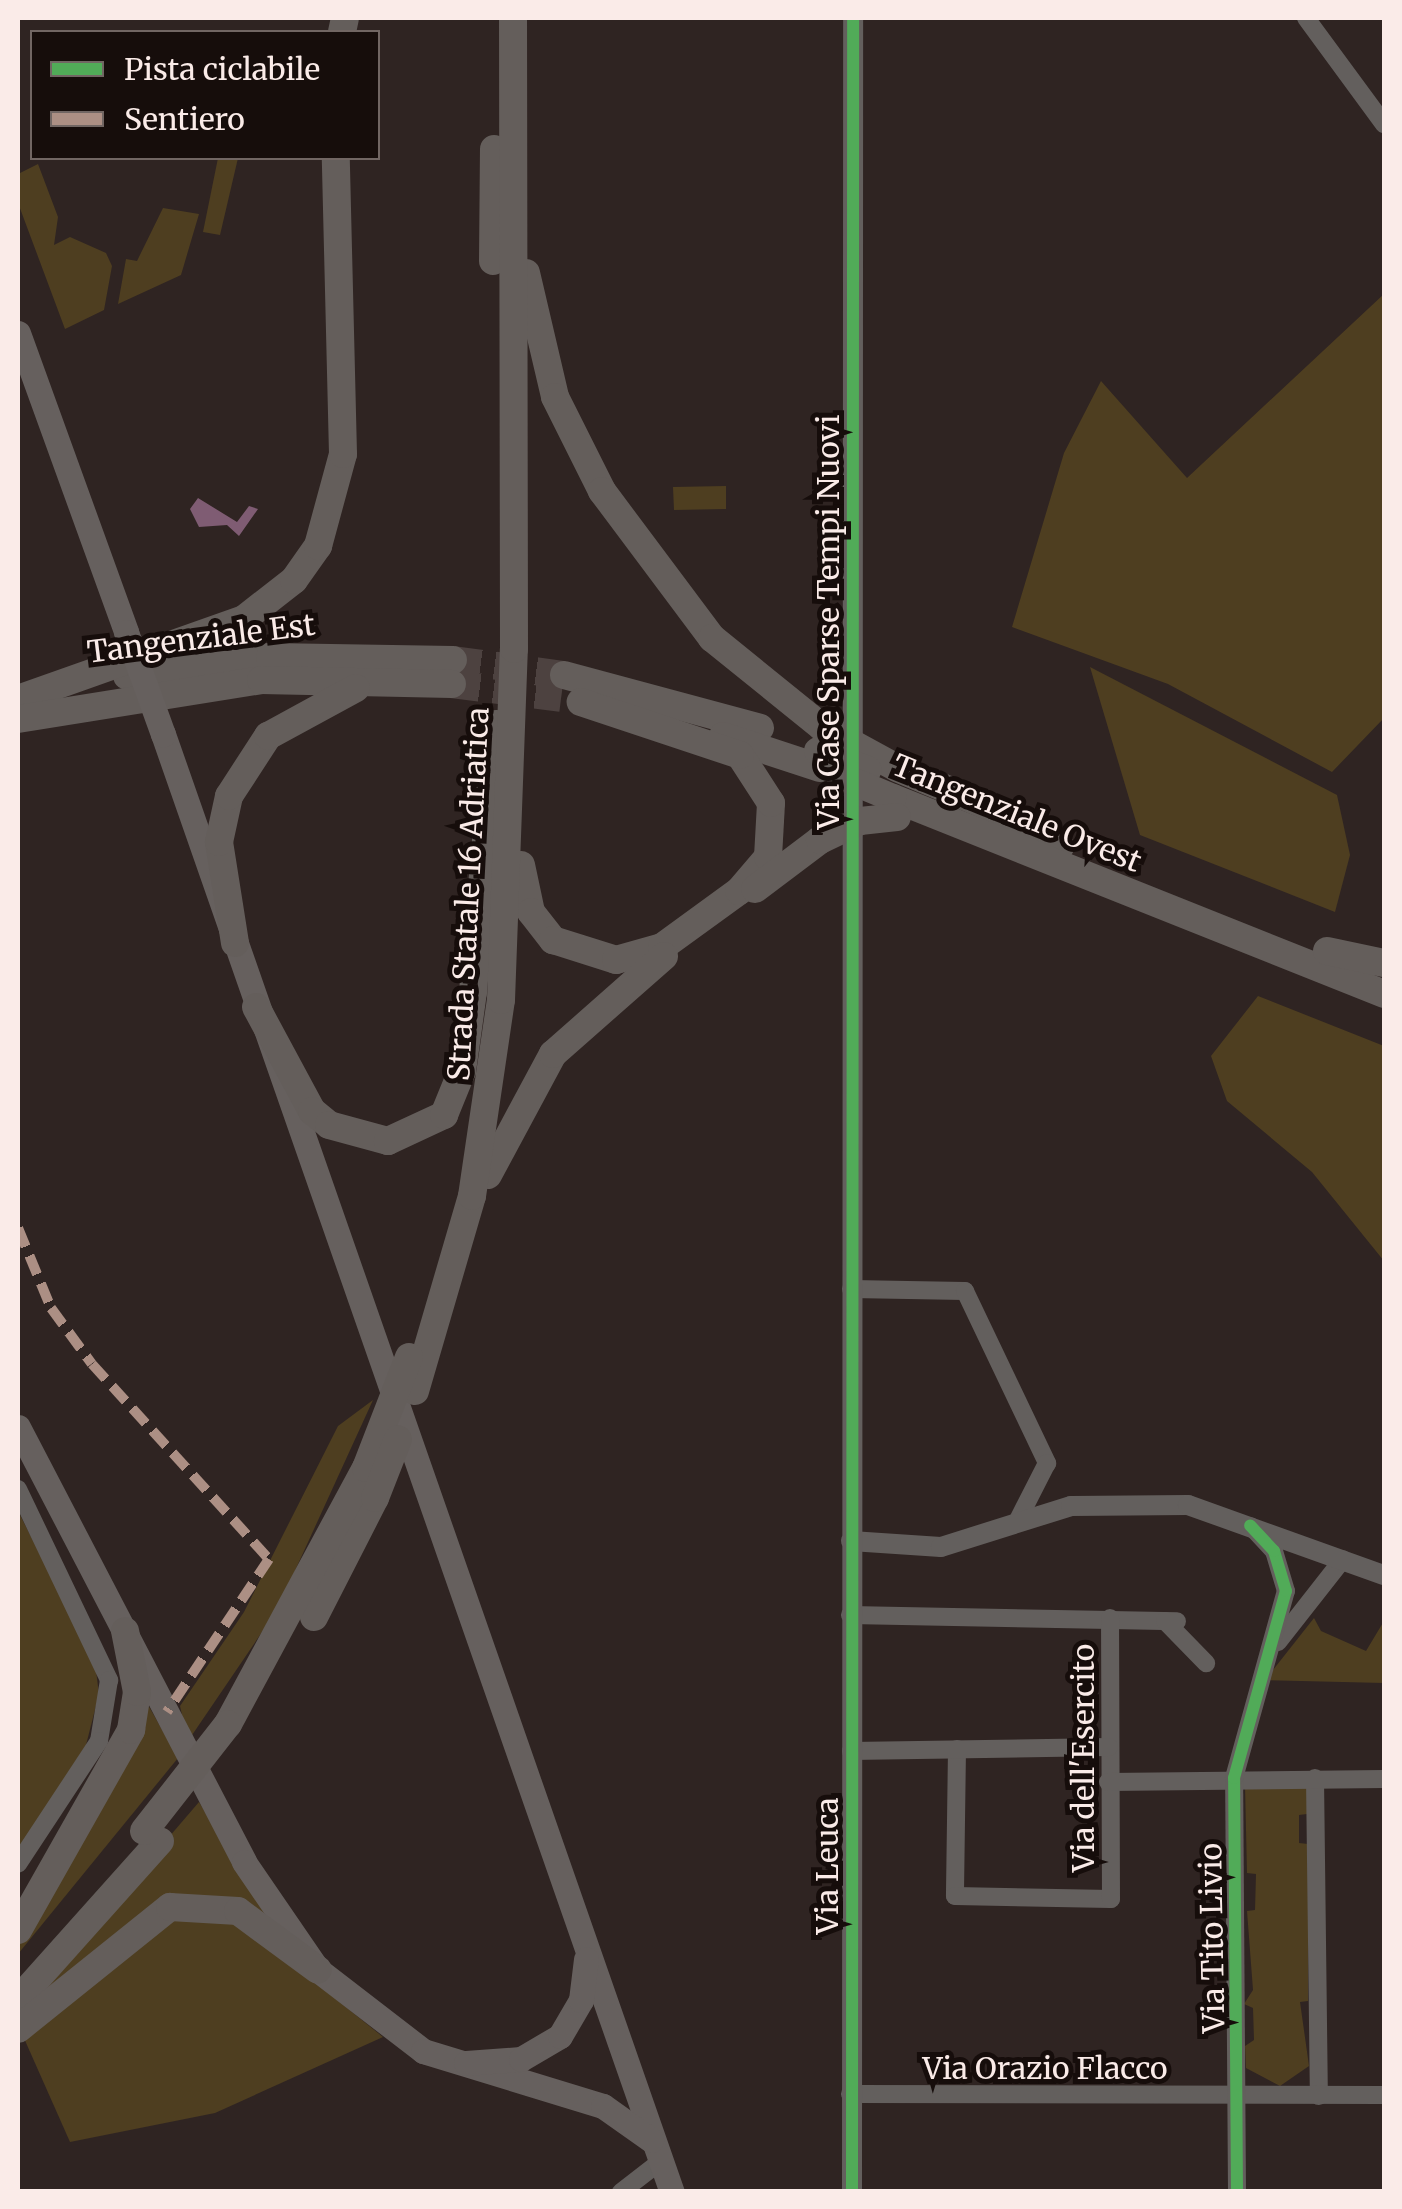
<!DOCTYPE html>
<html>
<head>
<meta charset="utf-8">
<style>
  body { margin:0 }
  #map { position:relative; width:1402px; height:2209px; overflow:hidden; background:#2f2422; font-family:Merriweather,serif }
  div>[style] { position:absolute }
  .green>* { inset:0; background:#4e3e20 }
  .water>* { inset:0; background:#7f5c73 }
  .trunk-tunnel>* { height:28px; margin-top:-14px; transform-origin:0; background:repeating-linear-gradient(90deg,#4d4240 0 28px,transparent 0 42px) }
  .minor>* { height:18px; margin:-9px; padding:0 9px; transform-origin:9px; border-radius:9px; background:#635f5d }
  .tertiary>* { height:20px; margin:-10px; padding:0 10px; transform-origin:10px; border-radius:10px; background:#635f5d }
  .secondary>* { height:25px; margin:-12.5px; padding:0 12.5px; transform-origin:12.5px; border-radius:12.5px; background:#66605e }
  .trunk>* { height:28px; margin:-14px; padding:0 14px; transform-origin:14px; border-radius:14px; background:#645e5b }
  .secondary-bridge>* { height:25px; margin:-12.5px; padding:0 12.5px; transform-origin:12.5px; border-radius:12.5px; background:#66605e }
  .trunk-bridge>* { height:28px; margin:-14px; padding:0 14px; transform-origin:14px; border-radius:14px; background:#645e5b }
  .quiet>* { height:10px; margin-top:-5px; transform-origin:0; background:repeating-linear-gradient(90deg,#ac8f84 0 20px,transparent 0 30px) }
  .cycleway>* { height:12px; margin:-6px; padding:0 6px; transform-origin:6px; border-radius:6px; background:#51ab58 }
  span { translate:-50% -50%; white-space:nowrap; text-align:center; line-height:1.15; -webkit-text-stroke:10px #160d0b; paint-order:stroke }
  .street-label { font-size:30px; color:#faebe8 }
  .frame { position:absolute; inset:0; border:20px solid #faebe8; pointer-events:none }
  .legend { position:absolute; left:30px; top:30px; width:350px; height:130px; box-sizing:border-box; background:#160d0b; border:2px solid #716663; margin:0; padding:12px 18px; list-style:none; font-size:30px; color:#faebe8 }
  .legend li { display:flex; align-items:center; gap:20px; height:50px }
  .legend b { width:50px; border:2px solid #716663 }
</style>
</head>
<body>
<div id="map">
  <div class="green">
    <i style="clip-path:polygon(218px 158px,238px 158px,220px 235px,203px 232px)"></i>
    <i style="clip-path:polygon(38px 164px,58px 217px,54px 245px,70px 237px,106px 253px,112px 266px,104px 310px,65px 329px,18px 203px,18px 174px)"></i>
    <i style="clip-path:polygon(163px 208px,199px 214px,181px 275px,118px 304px,126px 259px,137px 261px)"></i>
    <i style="clip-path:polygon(1384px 294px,1384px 718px,1332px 772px,1168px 684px,1012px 627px,1064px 453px,1101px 381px,1187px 478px)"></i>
    <i style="clip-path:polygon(726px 486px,726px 509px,674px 510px,673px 487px)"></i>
    <i style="clip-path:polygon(1090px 667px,1337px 795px,1350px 855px,1335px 912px,1140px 835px)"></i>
    <i style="clip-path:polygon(1258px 996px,1384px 1046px,1384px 1261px,1312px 1172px,1227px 1101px,1211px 1056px)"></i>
    <i style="clip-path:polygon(373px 1400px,277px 1610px,188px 1741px,180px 1706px,244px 1612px,338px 1426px)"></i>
    <i style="clip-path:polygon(18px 1511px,95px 1663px,99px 1694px,86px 1745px,18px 1850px)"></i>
    <i style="clip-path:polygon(1314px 1618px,1321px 1631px,1366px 1651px,1384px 1621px,1384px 1683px,1265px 1680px)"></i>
    <i style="clip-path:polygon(143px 1696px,178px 1758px,18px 1954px,18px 1943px)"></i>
    <i style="clip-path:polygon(1245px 1786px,1308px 1786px,1307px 1814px,1299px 1815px,1299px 1843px,1308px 1844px,1308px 2001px,1300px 2002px,1309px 2066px,1280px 2086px,1246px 2068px,1245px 2046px,1254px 2040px,1253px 2008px,1244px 2004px,1253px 1990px,1247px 1911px,1255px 1910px,1256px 1874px,1247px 1873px)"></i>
    <i style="clip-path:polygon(199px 1802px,266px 1915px,159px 1903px,18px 2013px)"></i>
    <i style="clip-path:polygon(238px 1920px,383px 2037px,215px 2113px,70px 2142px,23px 2036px,155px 1921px)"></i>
  </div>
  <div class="water">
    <i style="clip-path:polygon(198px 498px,237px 522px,249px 506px,258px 509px,239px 536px,227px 525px,199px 527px,190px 509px)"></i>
  </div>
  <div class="trunk-tunnel">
    <i style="left:453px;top:660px;width:112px;rotate:7.7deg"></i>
    <i style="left:452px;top:684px;width:110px;rotate:7.3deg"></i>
  </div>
  <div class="minor">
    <i style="left:1306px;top:18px;width:132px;rotate:53.7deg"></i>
    <i style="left:851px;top:1289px;width:114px;rotate:1deg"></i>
    <i style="left:965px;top:1291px;width:191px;rotate:64.5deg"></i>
    <i style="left:1047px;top:1463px;width:62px;rotate:117deg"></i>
    <i style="left:18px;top:1489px;width:212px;rotate:64.5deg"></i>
    <i style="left:109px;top:1680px;width:62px;rotate:99.3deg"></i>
    <i style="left:99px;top:1741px;width:147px;rotate:123.4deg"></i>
    <i style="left:850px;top:1615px;width:327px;rotate:1.1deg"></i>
    <i style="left:1165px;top:1621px;width:59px;rotate:45.7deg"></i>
    <i style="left:1278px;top:1642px;width:105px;rotate:-51.9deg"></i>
    <i style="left:957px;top:1749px;width:147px;rotate:90.8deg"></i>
    <i style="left:955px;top:1896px;width:156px;rotate:1.1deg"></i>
    <i style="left:1111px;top:1899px;width:281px;rotate:-90.2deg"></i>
    <i style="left:851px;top:1751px;width:258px;rotate:-0.9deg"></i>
    <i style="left:1315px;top:1778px;width:318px;rotate:89.3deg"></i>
    <i style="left:1108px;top:1782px;width:276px;rotate:-0.6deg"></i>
    <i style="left:850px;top:2094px;width:534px;rotate:0.11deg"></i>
    <i style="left:621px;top:2192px;width:51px;rotate:-37.8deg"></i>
    <i style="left:1237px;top:2192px;width:414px;rotate:-90.4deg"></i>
    <i style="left:1234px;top:1778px;width:194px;rotate:-74.5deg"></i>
    <i style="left:1286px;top:1591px;width:42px;rotate:-106.7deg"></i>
    <i style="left:1274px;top:1551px;width:34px;rotate:-133deg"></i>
  </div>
  <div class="tertiary">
    <i style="left:851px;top:1541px;width:90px;rotate:3.8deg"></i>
    <i style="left:941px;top:1547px;width:136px;rotate:-17.5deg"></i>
    <i style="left:1071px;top:1506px;width:117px;rotate:-0.5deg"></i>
    <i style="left:1188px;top:1505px;width:208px;rotate:19.7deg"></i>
    <i style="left:852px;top:2192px;width:2174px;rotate:-89.97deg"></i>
  </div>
  <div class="secondary">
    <i style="left:18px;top:333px;width:318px;rotate:70.1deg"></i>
    <i style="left:163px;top:734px;width:1544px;rotate:70.76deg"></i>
    <i style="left:18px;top:1427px;width:490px;rotate:62.5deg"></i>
    <i style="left:244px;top:1862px;width:131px;rotate:55.6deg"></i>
    <i style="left:318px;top:1970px;width:133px;rotate:37.6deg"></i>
    <i style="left:423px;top:2051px;width:188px;rotate:17deg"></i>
    <i style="left:603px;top:2106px;width:59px;rotate:35.3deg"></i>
    <i style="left:466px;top:2063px;width:55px;rotate:-4.2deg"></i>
    <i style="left:521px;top:2059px;width:45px;rotate:-30.5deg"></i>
    <i style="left:560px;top:2036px;width:42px;rotate:-59.7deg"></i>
    <i style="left:581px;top:2000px;width:41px;rotate:-83deg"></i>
  </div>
  <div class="trunk">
    <i style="left:342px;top:32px;width:14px;rotate:-78deg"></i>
    <i style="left:493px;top:261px;width:112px;rotate:-89.5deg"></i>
    <i style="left:526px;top:273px;width:127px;rotate:76.8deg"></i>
    <i style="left:555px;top:397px;width:105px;rotate:63.4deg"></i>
    <i style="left:602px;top:491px;width:184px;rotate:53.2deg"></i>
    <i style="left:712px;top:638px;width:141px;rotate:39deg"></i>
    <i style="left:564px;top:675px;width:203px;rotate:15.1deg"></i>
    <i style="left:127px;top:676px;width:144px;rotate:-7.6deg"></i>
    <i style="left:270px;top:657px;width:183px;rotate:0.9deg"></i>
    <i style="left:18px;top:699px;width:240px;rotate:-19.5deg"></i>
    <i style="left:244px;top:619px;width:63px;rotate:-38deg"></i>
    <i style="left:294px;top:580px;width:42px;rotate:-54.8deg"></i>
    <i style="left:318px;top:546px;width:95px;rotate:-74.8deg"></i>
    <i style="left:343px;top:454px;width:296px;rotate:-91.4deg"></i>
    <i style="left:18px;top:719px;width:246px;rotate:-9.1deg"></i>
    <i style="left:261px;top:680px;width:191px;rotate:1.2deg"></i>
    <i style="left:723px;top:736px;width:102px;rotate:18.3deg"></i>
    <i style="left:897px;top:768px;width:162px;rotate:22.9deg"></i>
    <i style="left:1046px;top:831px;width:21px;rotate:47deg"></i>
    <i style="left:893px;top:798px;width:529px;rotate:21.76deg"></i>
    <i style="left:521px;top:865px;width:48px;rotate:78deg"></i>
    <i style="left:531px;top:912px;width:36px;rotate:52deg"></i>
    <i style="left:553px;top:940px;width:66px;rotate:17.6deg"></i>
    <i style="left:616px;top:960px;width:48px;rotate:-15.8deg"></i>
    <i style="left:662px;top:947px;width:95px;rotate:-36deg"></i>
    <i style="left:739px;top:891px;width:45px;rotate:-49.5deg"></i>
    <i style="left:768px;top:857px;width:54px;rotate:-86.8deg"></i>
    <i style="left:771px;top:803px;width:57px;rotate:-122.9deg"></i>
    <i style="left:740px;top:755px;width:168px;rotate:-161.6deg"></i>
    <i style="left:755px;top:889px;width:81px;rotate:-37deg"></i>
    <i style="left:235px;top:943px;width:102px;rotate:-99deg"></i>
    <i style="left:219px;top:842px;width:47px;rotate:-77.7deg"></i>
    <i style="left:229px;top:796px;width:72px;rotate:-57deg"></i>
    <i style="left:268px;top:736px;width:100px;rotate:-28.6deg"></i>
    <i style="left:1327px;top:951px;width:58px;rotate:11.9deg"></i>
    <i style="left:256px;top:1007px;width:118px;rotate:61.7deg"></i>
    <i style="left:312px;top:1111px;width:22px;rotate:39deg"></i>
    <i style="left:329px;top:1125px;width:61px;rotate:15.2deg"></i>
    <i style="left:388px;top:1141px;width:62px;rotate:-24.9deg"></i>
    <i style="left:444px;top:1115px;width:48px;rotate:-67.8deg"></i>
    <i style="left:462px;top:1071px;width:80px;rotate:-82.1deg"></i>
    <i style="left:473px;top:992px;width:269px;rotate:-85.1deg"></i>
    <i style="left:488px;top:1175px;width:137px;rotate:-61.8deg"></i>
    <i style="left:553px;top:1054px;width:148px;rotate:-41.4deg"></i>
    <i style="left:415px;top:1391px;width:203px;rotate:-73.7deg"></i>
    <i style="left:472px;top:1196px;width:198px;rotate:-81.6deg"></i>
    <i style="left:501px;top:1000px;width:351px;rotate:-87.9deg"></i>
    <i style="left:514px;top:649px;width:631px;rotate:-90.09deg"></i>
    <i style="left:314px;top:1617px;width:134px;rotate:-62.9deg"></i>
    <i style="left:228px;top:1724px;width:291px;rotate:-61.7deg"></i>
    <i style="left:18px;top:1930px;width:230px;rotate:-60.5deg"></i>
    <i style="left:131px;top:1730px;width:38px;rotate:-81deg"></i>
    <i style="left:137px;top:1692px;width:62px;rotate:-101.1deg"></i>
    <i style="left:18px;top:2000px;width:213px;rotate:-48.2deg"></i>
    <i style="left:18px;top:2029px;width:195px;rotate:-38.8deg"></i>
    <i style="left:170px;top:1907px;width:68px;rotate:3.4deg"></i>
    <i style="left:238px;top:1911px;width:99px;rotate:36.4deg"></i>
  </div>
  <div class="secondary-bridge">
    <i style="left:126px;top:632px;width:109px;rotate:70.1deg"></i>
  </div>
  <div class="trunk-bridge">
    <i style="left:822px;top:727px;width:85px;rotate:28.7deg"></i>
    <i style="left:818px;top:751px;width:53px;rotate:20.8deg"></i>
    <i style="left:840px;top:776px;width:57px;rotate:22.5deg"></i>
    <i style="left:820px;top:840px;width:44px;rotate:-25.4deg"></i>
    <i style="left:860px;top:821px;width:37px;rotate:-6deg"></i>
    <i style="left:366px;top:1468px;width:119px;rotate:-68.8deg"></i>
    <i style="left:375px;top:1498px;width:63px;rotate:-68.7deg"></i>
    <i style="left:144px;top:1831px;width:136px;rotate:-51.9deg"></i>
  </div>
  <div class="quiet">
    <i style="left:18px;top:1228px;width:87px;rotate:67.6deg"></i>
    <i style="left:51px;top:1308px;width:69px;rotate:53.8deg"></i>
    <i style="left:92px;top:1364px;width:263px;rotate:47.8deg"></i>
    <i style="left:269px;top:1559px;width:184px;rotate:123.7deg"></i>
  </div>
  <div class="cycleway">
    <i style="left:852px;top:2192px;width:2174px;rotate:-89.97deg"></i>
    <i style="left:1237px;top:2192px;width:414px;rotate:-90.4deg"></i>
    <i style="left:1234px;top:1778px;width:194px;rotate:-74.5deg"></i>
    <i style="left:1286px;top:1591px;width:42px;rotate:-106.7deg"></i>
    <i style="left:1274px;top:1551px;width:35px;rotate:-133deg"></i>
  </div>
  <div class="street-label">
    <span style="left:828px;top:622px;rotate:-90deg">Via Case Sparse Tempi Nuovi</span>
    <span style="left:201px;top:638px;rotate:-7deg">Tangenziale Est</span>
    <span style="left:1017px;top:813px;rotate:22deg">Tangenziale Ovest</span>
    <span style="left:468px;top:894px;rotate:-87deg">Strada Statale 16 Adriatica</span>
    <span style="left:1083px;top:1758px;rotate:-90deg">Via dell'Esercito</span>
    <span style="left:827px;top:1866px;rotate:-90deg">Via Leuca</span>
    <span style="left:1212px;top:1938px;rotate:-91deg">Via Tito Livio</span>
    <span style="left:1045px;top:2068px">Via Orazio Flacco</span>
  </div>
  <div class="frame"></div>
  <ul class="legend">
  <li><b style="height:12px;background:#51ab58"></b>Pista ciclabile</li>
  <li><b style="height:12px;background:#ac8f84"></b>Sentiero</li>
  </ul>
</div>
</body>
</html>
